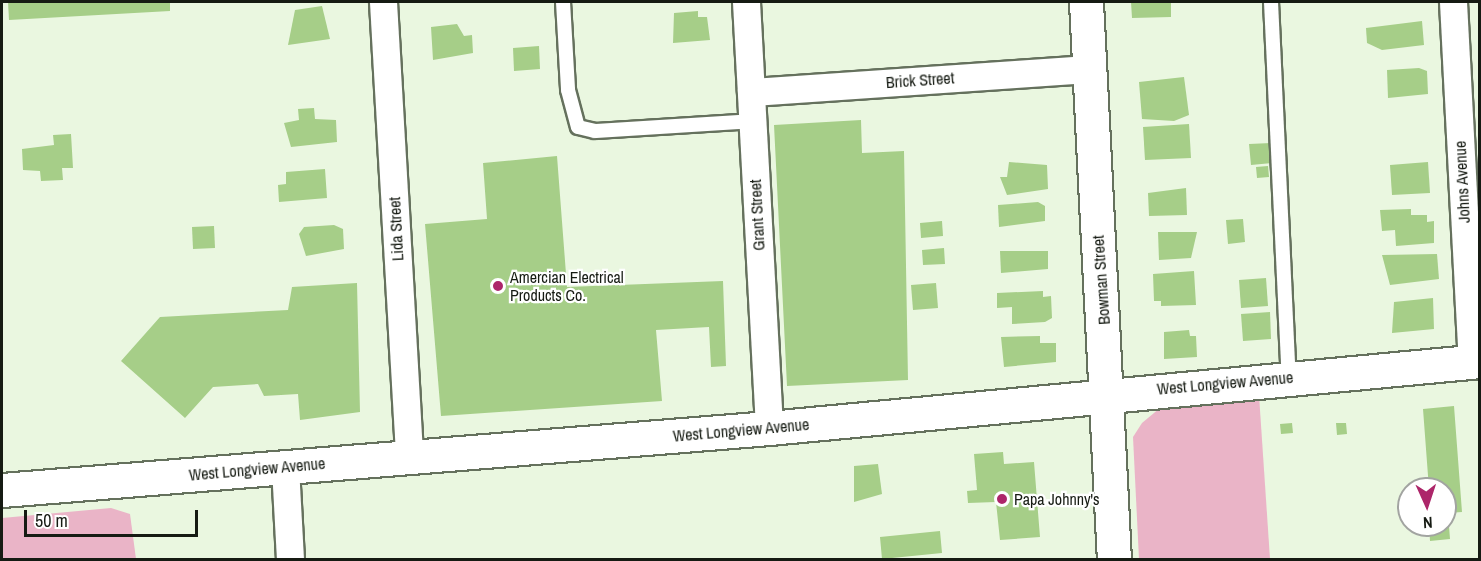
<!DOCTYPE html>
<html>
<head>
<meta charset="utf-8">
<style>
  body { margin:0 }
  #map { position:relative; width:1481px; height:561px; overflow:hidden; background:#eaf7e0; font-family:"Archivo Narrow",sans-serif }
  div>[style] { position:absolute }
  .green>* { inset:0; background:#eab4c7 }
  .building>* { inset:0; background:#a6ce88 }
  .roads { filter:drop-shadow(2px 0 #65715d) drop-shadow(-2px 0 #65715d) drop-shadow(0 2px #65715d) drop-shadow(0 -2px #65715d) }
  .service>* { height:14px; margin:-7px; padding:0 7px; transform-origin:7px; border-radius:7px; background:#fff }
  .minor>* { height:27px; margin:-13.5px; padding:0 13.5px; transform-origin:13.5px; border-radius:13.5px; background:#fff }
  .tertiary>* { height:33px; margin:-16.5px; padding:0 16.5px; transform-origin:16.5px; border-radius:16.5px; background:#fff }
  .dots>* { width:16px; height:16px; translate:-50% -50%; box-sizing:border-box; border:3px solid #fff; border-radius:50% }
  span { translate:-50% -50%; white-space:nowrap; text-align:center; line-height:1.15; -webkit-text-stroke:4.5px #fff; paint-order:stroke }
  .street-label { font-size:16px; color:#161b13 }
  .poi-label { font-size:16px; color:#161b13 }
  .left { translate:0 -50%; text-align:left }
  .frame { position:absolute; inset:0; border:3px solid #161b13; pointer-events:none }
  .north { position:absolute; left:1397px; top:477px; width:60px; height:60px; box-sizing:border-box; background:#fff; border:2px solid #a2a4a1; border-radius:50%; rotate:177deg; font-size:16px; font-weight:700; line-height:24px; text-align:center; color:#161b13 }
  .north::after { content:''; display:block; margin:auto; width:21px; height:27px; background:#ad266a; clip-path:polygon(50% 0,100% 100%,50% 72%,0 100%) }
  .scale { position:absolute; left:24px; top:510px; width:174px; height:27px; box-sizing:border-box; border:3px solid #161b13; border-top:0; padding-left:8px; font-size:18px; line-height:21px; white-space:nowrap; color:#161b13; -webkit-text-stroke:4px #fff; paint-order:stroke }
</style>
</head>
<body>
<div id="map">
  <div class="green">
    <i style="clip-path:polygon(1259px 395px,1270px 559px,1139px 559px,1133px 437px,1142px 423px,1160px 408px,1183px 402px)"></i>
    <i style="clip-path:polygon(111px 508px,130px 514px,136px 559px,2px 559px,2px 518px)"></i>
  </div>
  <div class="building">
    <i style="clip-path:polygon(8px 2px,170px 2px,170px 11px,9px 20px)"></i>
    <i style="clip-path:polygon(1131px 2px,1171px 2px,1171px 17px,1132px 18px)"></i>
    <i style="clip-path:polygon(322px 6px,330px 39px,288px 45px,295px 10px)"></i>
    <i style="clip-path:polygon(698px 11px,698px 17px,707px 17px,710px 40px,673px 43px,674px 13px)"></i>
    <i style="clip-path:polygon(1422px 21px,1424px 45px,1382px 50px,1367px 43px,1366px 28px)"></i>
    <i style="clip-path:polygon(457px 24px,464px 36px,472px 35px,473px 53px,433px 60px,431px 27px)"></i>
    <i style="clip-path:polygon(539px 46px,540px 69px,514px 71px,513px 48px)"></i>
    <i style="clip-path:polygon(1419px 68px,1427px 71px,1428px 94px,1388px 98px,1387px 70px)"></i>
    <i style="clip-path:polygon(1184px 77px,1189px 115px,1174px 121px,1142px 119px,1139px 82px)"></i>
    <i style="clip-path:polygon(314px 108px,315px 119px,336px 120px,337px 142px,291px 147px,284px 123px,299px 120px,298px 109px)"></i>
    <i style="clip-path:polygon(861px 120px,862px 153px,904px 151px,908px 380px,787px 386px,774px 125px)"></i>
    <i style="clip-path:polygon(1189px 124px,1191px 158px,1145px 160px,1143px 127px)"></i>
    <i style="clip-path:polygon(71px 134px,73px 168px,62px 168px,63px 180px,41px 181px,40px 171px,23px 170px,22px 149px,54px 145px,53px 135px)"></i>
    <i style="clip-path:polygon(1271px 143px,1272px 163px,1251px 165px,1249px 144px)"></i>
    <i style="clip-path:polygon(557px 156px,567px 287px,723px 281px,726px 366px,711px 367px,709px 327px,656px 330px,662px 401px,441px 416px,425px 224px,487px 219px,483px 163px)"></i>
    <i style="clip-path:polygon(1009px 162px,1047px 165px,1048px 189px,1007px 195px,1000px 177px,1007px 177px)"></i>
    <i style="clip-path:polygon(1428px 162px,1430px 193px,1392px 195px,1390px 165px)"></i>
    <i style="clip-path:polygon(1268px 166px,1269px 177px,1257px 178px,1256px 167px)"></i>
    <i style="clip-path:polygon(325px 169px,327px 198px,279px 202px,278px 185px,286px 184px,286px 172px)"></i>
    <i style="clip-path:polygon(1186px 188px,1187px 215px,1149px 216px,1148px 193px)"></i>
    <i style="clip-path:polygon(1038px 202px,1045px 206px,1045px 221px,999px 227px,998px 205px)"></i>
    <i style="clip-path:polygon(1411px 209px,1411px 215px,1427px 215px,1427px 222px,1434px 221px,1434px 243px,1396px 246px,1395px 230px,1382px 231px,1380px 210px)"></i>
    <i style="clip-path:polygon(1243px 219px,1245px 242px,1228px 244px,1226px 220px)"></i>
    <i style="clip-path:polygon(942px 221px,943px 236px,921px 238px,920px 223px)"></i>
    <i style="clip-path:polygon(334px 225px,343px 229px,344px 249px,306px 256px,299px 234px,304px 227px)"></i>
    <i style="clip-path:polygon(214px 226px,215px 248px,193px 249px,192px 227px)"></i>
    <i style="clip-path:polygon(1158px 232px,1197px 232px,1191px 258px,1159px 260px)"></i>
    <i style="clip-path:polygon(944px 248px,945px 264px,923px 265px,922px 250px)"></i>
    <i style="clip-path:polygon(1000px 251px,1048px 251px,1048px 269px,1001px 273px)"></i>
    <i style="clip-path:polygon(1437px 254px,1439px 279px,1390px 285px,1382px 255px)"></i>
    <i style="clip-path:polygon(1194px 271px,1196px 305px,1161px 306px,1161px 301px,1154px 301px,1153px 274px)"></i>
    <i style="clip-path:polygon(1266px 278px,1268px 306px,1241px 308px,1239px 280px)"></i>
    <i style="clip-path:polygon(357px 283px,360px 412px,300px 420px,298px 394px,264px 396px,258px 384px,213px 387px,185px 418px,121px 361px,160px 317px,288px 310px,292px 287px)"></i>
    <i style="clip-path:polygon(936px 283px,938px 308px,913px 310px,911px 285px)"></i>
    <i style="clip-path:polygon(1043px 291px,1043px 297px,1051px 296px,1052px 318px,1045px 322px,1012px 324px,1012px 307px,997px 308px,997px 293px)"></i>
    <i style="clip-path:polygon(1433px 298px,1434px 329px,1392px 333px,1394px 302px)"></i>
    <i style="clip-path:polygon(1270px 312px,1271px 339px,1243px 341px,1241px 314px)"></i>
    <i style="clip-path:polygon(1189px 330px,1190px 336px,1196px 336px,1197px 357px,1164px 359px,1164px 332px)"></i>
    <i style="clip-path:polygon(1040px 336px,1040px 343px,1056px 343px,1056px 362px,1004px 367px,1001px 337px)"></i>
    <i style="clip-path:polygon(1454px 406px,1462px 512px,1448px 513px,1450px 539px,1430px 541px,1429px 525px,1445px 525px,1445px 489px,1429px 489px,1423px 409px)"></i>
    <i style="clip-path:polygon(1292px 423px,1293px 433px,1281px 434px,1280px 424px)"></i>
    <i style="clip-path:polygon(1336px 423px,1346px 423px,1347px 434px,1337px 435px)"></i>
    <i style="clip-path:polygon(1003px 452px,1004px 464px,1034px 462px,1040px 537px,1000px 540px,996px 502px,968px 503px,967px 491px,977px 490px,974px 454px)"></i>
    <i style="clip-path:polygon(878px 464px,882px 494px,854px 502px,854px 466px)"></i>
    <i style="clip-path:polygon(940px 531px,942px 553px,882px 559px,880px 537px)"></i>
  </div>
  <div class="roads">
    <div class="service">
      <i style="left:563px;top:2px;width:88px;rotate:86.7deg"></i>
      <i style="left:568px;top:90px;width:38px;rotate:75deg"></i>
      <i style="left:578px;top:127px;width:17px;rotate:13deg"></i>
      <i style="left:595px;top:131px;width:157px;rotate:-3.6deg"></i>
      <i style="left:1271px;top:2px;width:375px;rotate:87.3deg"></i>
    </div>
    <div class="minor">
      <i style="left:383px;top:2px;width:456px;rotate:86.7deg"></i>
      <i style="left:746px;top:2px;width:427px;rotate:86.9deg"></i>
      <i style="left:1453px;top:2px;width:361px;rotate:87deg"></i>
      <i style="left:751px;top:92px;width:339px;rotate:-3.9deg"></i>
      <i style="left:285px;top:467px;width:93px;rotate:86.9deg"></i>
    </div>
    <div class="tertiary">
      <i style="left:1086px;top:2px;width:559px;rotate:87.13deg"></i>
      <i style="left:2px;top:490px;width:770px;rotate:-4.62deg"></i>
      <i style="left:769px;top:428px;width:714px;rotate:-5.38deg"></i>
    </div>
  </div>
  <div class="dots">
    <i style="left:498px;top:286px;background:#ad266a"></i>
    <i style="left:1002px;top:499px;background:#ad266a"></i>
  </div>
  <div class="street-label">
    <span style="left:920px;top:80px;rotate:-4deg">Brick Street</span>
    <span style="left:1462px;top:182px;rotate:-93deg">Johns Avenue</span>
    <span style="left:757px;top:215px;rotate:-93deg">Grant Street</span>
    <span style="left:396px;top:229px;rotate:-93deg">Lida Street</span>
    <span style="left:1101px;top:280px;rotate:-94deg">Bowman Street</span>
    <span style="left:1225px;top:383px;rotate:-5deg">West Longview Avenue</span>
    <span style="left:741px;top:430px;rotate:-5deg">West Longview Avenue</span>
    <span style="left:257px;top:469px;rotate:-5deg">West Longview Avenue</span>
  </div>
  <div class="poi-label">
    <span class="left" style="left:510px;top:286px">Amercian Electrical<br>Products Co.</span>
    <span class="left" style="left:1014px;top:499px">Papa Johnny's</span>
  </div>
  <div class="frame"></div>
  <div class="north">N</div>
  <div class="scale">50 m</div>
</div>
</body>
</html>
